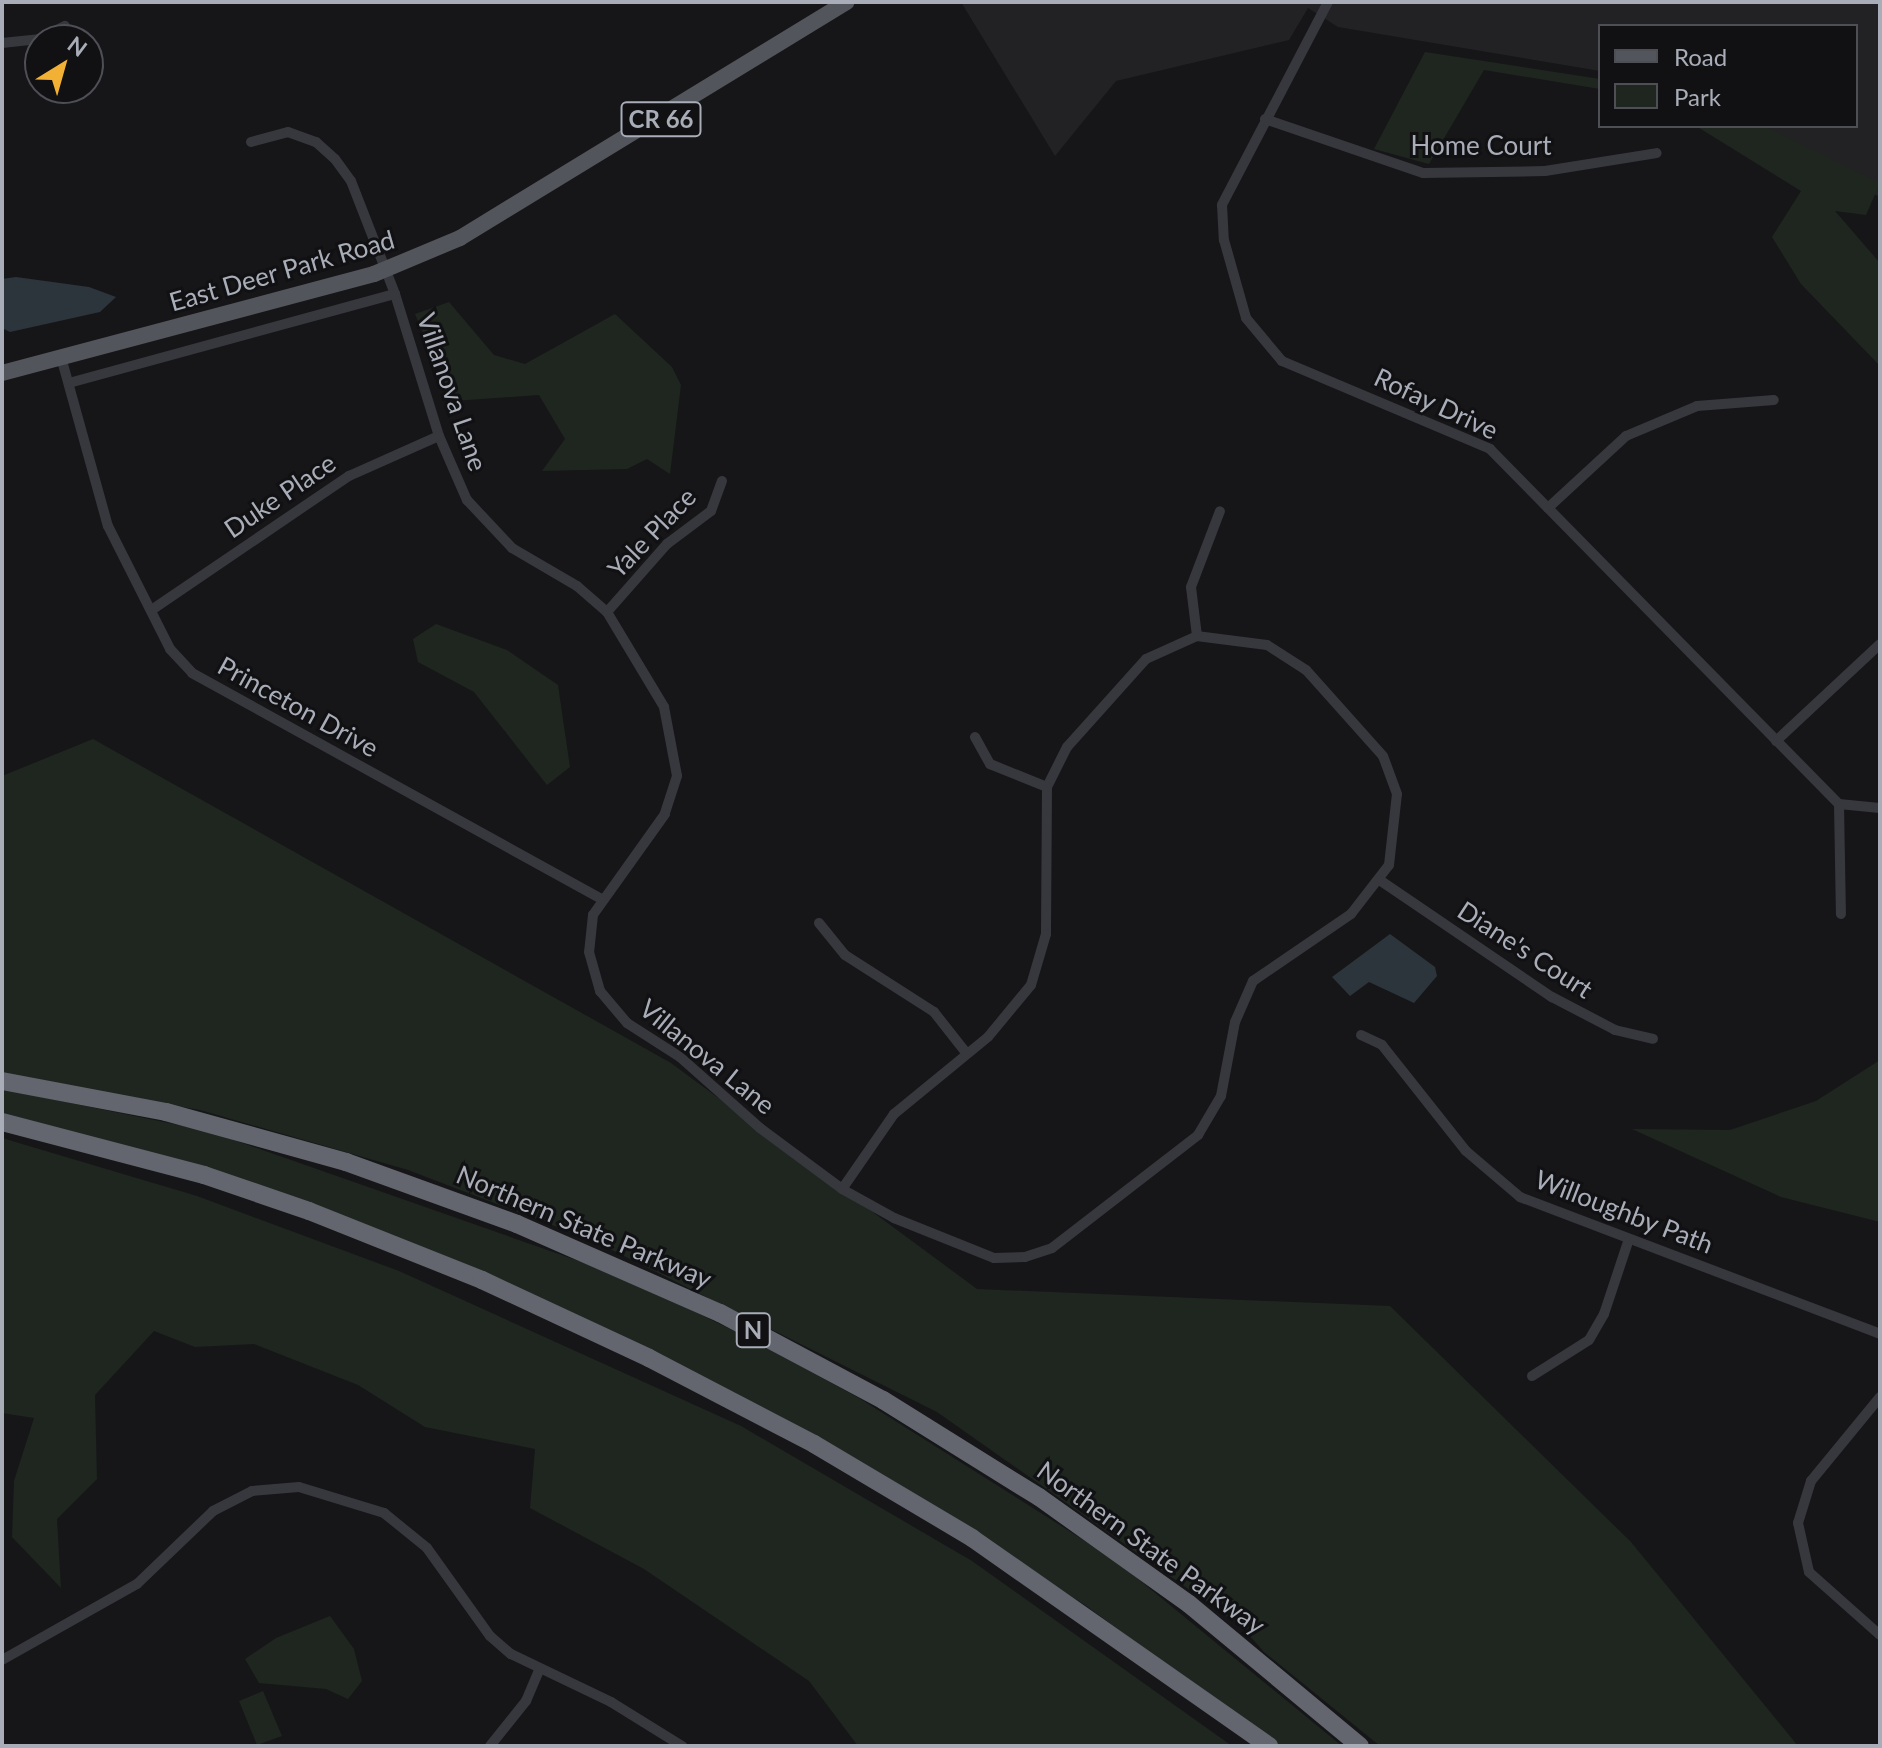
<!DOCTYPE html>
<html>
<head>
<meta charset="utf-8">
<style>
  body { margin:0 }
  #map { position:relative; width:1882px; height:1748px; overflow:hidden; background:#161618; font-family:Lato,sans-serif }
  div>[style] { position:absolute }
  .built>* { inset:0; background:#222225 }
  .green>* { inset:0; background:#1e261f }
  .water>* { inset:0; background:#2c353c }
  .street>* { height:10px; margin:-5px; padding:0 5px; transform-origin:5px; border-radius:5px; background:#37383d }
  .primary>* { height:16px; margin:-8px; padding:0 8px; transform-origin:8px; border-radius:8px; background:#53555c }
  .highway>* { height:18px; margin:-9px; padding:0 9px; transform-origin:9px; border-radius:9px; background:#63666e }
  span { translate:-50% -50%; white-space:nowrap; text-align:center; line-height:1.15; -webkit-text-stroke:6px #111113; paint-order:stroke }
  .shield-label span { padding:2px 6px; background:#111113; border:2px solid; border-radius:6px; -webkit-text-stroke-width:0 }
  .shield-label { font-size:24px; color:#a8adb8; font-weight:700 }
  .street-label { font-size:26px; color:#a8adb8 }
  .frame { position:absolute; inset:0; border:4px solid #a8adb8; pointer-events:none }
  .legend { position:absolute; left:1598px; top:24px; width:260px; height:104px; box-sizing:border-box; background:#111113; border:2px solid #4d4f55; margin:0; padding:10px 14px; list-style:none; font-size:24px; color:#a8adb8 }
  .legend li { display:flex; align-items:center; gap:16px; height:40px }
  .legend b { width:40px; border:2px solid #4d4f55 }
  .north { position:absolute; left:24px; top:24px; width:80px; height:80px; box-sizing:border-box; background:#111113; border:2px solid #4d4f55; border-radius:50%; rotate:37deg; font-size:22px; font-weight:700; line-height:32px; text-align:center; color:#a8adb8 }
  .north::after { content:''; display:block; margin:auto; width:28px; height:36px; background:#f2b134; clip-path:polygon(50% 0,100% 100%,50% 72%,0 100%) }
</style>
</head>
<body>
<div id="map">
  <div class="built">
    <i style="clip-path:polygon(961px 2px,1880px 2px,1880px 197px,1743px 126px,1856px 126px,1856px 26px,1600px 26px,1600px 71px,1338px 27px,1308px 8px,1289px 40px,1116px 81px,1055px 156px)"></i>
  </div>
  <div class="green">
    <i style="clip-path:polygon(1425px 52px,1600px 79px,1600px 89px,1484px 70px,1429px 164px,1374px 149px)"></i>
    <i style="clip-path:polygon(1696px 126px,1764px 126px,1880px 183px,1866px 215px,1835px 211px,1880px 263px,1880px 366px,1801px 284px,1772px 237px,1801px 191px)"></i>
    <i style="clip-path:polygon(449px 302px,494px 355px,525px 364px,615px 314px,672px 367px,681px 385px,670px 474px,647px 459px,627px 469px,542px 471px,565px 439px,539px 395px,453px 401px,415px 314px)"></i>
    <i style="clip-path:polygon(436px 624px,507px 650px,558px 685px,570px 767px,547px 785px,474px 692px,418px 662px,413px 639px)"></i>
    <i style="clip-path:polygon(93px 739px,671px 1063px,977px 1289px,1390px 1306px,1631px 1542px,1798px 1746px,1380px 1746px,1264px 1652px,1241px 1626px,937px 1412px,594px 1241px,408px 1170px,200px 1110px,2px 1076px,2px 776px)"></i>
    <i style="clip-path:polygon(1880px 1060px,1880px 1222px,1781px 1197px,1632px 1129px,1730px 1130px,1816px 1101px)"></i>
    <i style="clip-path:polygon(2px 1089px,208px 1131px,616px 1274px,745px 1336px,859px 1398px,1115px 1560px,1342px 1746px,1277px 1746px,1085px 1605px,979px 1538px,450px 1260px,2px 1116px)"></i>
    <i style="clip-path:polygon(2px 1138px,197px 1196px,399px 1271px,741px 1426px,972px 1561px,1232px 1746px,858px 1746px,809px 1681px,644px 1569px,530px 1508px,535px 1449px,425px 1427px,358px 1385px,254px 1344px,195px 1347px,154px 1331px,95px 1395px,97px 1479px,57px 1519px,61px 1588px,12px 1537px,14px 1481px,34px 1418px,2px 1413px)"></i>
    <i style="clip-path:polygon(330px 1616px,354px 1649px,362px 1681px,348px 1699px,326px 1689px,259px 1683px,245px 1659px,276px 1638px)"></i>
    <i style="clip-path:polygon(263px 1691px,282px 1736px,257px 1745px,239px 1701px)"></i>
  </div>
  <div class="water">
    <i style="clip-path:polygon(16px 277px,89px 287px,116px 297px,100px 312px,10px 332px,2px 328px,2px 279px)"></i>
    <i style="clip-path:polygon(1390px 934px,1435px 967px,1437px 976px,1414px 1003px,1369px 982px,1350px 996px,1332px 977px)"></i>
  </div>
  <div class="street">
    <i style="left:1328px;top:2px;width:229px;rotate:117.6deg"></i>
    <i style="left:1222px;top:205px;width:35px;rotate:87deg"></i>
    <i style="left:1224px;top:240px;width:81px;rotate:74.2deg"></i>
    <i style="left:1246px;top:318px;width:56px;rotate:50.1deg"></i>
    <i style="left:1282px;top:361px;width:226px;rotate:22.9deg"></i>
    <i style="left:1490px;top:449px;width:498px;rotate:45.5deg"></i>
    <i style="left:1839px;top:804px;width:41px;rotate:5.6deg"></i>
    <i style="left:2px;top:43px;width:37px;rotate:-6deg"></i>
    <i style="left:39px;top:39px;width:29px;rotate:-27deg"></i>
    <i style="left:1265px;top:119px;width:167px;rotate:18.9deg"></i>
    <i style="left:1423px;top:173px;width:122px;rotate:-0.9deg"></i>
    <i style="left:1545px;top:171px;width:113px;rotate:-9.1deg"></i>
    <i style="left:251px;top:142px;width:38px;rotate:-15deg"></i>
    <i style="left:288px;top:132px;width:30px;rotate:20deg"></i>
    <i style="left:316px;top:142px;width:25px;rotate:42deg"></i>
    <i style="left:335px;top:159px;width:27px;rotate:54deg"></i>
    <i style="left:351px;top:181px;width:121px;rotate:68.7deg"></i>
    <i style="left:395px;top:294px;width:149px;rotate:72.8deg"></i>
    <i style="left:439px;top:436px;width:70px;rotate:66.4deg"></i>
    <i style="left:467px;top:500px;width:66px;rotate:46.8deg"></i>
    <i style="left:512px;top:548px;width:75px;rotate:30.3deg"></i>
    <i style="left:577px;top:586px;width:40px;rotate:41deg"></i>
    <i style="left:607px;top:612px;width:111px;rotate:59deg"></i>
    <i style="left:664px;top:707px;width:70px;rotate:79.3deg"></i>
    <i style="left:677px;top:776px;width:40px;rotate:108deg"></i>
    <i style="left:665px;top:814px;width:124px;rotate:125.5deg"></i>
    <i style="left:593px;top:915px;width:37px;rotate:96deg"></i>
    <i style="left:589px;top:952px;width:41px;rotate:74.2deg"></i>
    <i style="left:600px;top:991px;width:42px;rotate:49.8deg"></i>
    <i style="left:627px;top:1023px;width:63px;rotate:32.7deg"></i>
    <i style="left:680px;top:1057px;width:107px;rotate:41.6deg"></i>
    <i style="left:760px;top:1128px;width:102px;rotate:36.6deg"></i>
    <i style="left:842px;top:1189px;width:60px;rotate:29.1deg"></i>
    <i style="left:894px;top:1218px;width:108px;rotate:21.8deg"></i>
    <i style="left:994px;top:1258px;width:31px;rotate:-2deg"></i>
    <i style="left:1025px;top:1257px;width:28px;rotate:-18deg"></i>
    <i style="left:1052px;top:1248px;width:185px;rotate:-37.7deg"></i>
    <i style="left:1198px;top:1135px;width:45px;rotate:-59.5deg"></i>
    <i style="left:1221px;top:1096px;width:75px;rotate:-79.3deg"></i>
    <i style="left:1235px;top:1022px;width:45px;rotate:-66.3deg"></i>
    <i style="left:1253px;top:981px;width:119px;rotate:-34.4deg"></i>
    <i style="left:1351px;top:914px;width:62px;rotate:-52.2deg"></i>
    <i style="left:1389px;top:865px;width:71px;rotate:-83.6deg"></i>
    <i style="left:1397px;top:794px;width:40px;rotate:-110.2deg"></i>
    <i style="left:1383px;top:756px;width:115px;rotate:-131.8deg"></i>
    <i style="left:1306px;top:670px;width:46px;rotate:-147.3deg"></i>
    <i style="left:1267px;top:645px;width:71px;rotate:-172.7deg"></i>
    <i style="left:1197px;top:636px;width:56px;rotate:155.7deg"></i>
    <i style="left:1146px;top:659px;width:118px;rotate:131.9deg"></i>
    <i style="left:1067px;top:747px;width:45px;rotate:116.6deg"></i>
    <i style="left:1047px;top:787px;width:147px;rotate:90.4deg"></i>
    <i style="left:1046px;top:934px;width:53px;rotate:106.4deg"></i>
    <i style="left:1031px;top:985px;width:67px;rotate:129.6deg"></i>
    <i style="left:988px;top:1037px;width:122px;rotate:140.7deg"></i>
    <i style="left:894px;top:1114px;width:91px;rotate:124.7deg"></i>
    <i style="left:61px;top:357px;width:175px;rotate:74.5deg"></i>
    <i style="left:108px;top:526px;width:138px;rotate:63.2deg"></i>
    <i style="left:170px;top:649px;width:33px;rotate:47deg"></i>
    <i style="left:192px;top:673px;width:468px;rotate:28.9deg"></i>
    <i style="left:69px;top:383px;width:338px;rotate:-15.3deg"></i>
    <i style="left:1548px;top:508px;width:106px;rotate:-42.7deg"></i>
    <i style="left:1626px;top:436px;width:77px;rotate:-22.9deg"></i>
    <i style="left:1697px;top:406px;width:77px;rotate:-4.5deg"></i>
    <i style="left:153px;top:609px;width:237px;rotate:-34.2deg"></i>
    <i style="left:349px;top:476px;width:98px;rotate:-24deg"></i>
    <i style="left:607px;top:612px;width:91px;rotate:-48.6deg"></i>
    <i style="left:667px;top:544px;width:55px;rotate:-36.9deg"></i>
    <i style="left:711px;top:511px;width:32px;rotate:-70deg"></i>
    <i style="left:1197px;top:636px;width:49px;rotate:-97deg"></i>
    <i style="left:1191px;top:587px;width:81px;rotate:-69.1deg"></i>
    <i style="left:975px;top:737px;width:31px;rotate:61deg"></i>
    <i style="left:990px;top:764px;width:61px;rotate:22deg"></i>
    <i style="left:1776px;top:741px;width:142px;rotate:-43deg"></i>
    <i style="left:1839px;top:804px;width:110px;rotate:89deg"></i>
    <i style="left:1381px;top:881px;width:207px;rotate:34.2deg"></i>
    <i style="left:1552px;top:997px;width:71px;rotate:27.6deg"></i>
    <i style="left:1615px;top:1030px;width:39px;rotate:13deg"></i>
    <i style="left:819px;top:923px;width:41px;rotate:50.9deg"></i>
    <i style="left:845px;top:955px;width:106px;rotate:32.6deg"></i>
    <i style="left:934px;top:1012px;width:53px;rotate:51.8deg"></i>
    <i style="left:1361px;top:1035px;width:23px;rotate:25deg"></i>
    <i style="left:1382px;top:1045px;width:135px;rotate:51.6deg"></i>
    <i style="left:1466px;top:1151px;width:71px;rotate:40.4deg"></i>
    <i style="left:1520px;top:1197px;width:385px;rotate:20.8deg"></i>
    <i style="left:1532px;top:1376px;width:67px;rotate:-32.3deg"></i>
    <i style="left:1589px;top:1340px;width:30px;rotate:-60deg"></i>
    <i style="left:1604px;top:1314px;width:76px;rotate:-71.6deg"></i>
    <i style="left:1880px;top:1397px;width:109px;rotate:129.4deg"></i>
    <i style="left:1811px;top:1481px;width:44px;rotate:107.2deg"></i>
    <i style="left:1798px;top:1523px;width:50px;rotate:77.3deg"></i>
    <i style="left:1809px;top:1572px;width:95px;rotate:41.6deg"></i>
    <i style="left:2px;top:1660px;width:155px;rotate:-29.4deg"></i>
    <i style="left:137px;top:1584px;width:105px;rotate:-43.8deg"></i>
    <i style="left:213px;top:1511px;width:44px;rotate:-27.1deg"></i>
    <i style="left:252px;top:1491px;width:47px;rotate:-4.9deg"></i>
    <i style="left:299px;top:1487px;width:89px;rotate:17deg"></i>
    <i style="left:384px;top:1513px;width:55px;rotate:39.1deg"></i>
    <i style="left:427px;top:1548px;width:108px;rotate:54.4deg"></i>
    <i style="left:490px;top:1636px;width:28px;rotate:41deg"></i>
    <i style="left:511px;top:1654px;width:111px;rotate:25.6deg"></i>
    <i style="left:611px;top:1702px;width:84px;rotate:31.8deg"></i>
    <i style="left:490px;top:1746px;width:58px;rotate:-51.3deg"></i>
    <i style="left:526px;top:1701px;width:34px;rotate:-67deg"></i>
  </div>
  <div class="primary">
    <i style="left:2px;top:373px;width:385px;rotate:-14.9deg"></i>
    <i style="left:374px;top:274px;width:93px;rotate:-22.7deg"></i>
    <i style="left:460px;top:238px;width:453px;rotate:-31.4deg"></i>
  </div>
  <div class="highway">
    <i style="left:2px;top:1081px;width:167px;rotate:10.7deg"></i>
    <i style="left:166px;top:1112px;width:187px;rotate:15.5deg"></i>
    <i style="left:346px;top:1162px;width:182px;rotate:19.9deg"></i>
    <i style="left:517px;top:1224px;width:222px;rotate:23.7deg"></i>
    <i style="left:720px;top:1313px;width:185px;rotate:28.1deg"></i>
    <i style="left:883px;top:1400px;width:184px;rotate:31.9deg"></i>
    <i style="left:1039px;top:1497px;width:184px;rotate:35.5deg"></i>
    <i style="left:1189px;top:1604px;width:222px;rotate:39.7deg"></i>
    <i style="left:2px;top:1122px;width:209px;rotate:14.7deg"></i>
    <i style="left:204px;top:1175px;width:111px;rotate:18.9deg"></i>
    <i style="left:309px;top:1211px;width:186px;rotate:21.7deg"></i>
    <i style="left:482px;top:1280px;width:184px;rotate:25deg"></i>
    <i style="left:649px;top:1358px;width:186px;rotate:27.5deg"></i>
    <i style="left:814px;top:1444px;width:184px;rotate:30.7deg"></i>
    <i style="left:972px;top:1538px;width:363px;rotate:35deg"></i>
  </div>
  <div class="shield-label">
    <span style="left:661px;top:119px">CR 66</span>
    <span style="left:753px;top:1330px">N</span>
  </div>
  <div class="street-label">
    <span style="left:1481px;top:146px">Home Court</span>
    <span style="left:282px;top:271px;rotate:-16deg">East Deer Park Road</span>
    <span style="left:452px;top:392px;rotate:71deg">Villanova Lane</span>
    <span style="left:1436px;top:404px;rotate:25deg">Rofay Drive</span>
    <span style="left:280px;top:496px;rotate:-34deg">Duke Place</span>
    <span style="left:652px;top:533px;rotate:-46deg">Yale Place</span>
    <span style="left:298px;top:707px;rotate:29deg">Princeton Drive</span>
    <span style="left:1525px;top:950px;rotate:33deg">Diane's Court</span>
    <span style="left:707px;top:1057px;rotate:39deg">Villanova Lane</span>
    <span style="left:1624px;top:1212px;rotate:21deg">Willoughby Path</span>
    <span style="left:584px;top:1227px;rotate:23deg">Northern State Parkway</span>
    <span style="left:1151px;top:1548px;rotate:36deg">Northern State Parkway</span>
  </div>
  <div class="frame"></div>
  <ul class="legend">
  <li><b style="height:10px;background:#53555c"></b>Road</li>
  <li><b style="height:22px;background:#1e261f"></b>Park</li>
  </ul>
  <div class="north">N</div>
</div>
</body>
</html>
